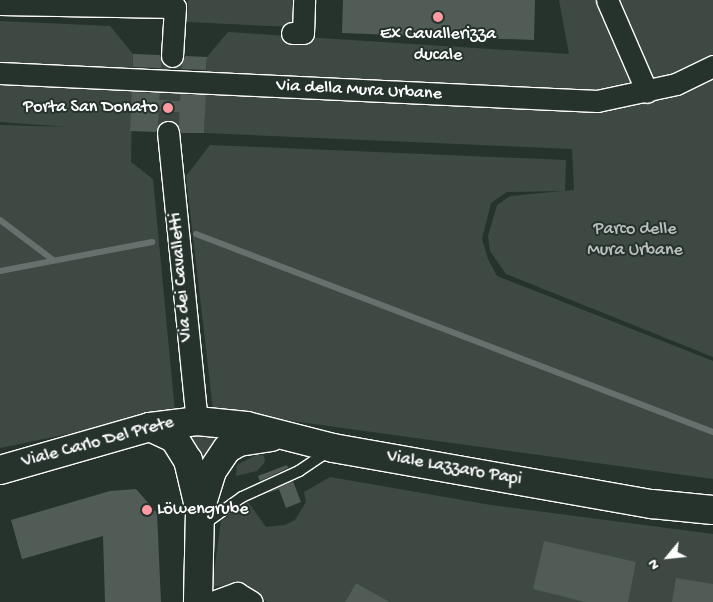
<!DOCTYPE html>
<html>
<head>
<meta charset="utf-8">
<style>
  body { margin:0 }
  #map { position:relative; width:713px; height:602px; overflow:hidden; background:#26332d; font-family:"Gochi Hand",sans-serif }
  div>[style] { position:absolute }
  .green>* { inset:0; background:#3e4944 }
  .stream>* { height:6px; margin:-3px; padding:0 3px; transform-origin:3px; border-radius:3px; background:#67706c }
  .building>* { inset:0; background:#515c57 }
  .street-tunnel>* { height:21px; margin-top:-10.5px; transform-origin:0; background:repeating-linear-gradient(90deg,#3c4742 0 21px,transparent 0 32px) }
  .roads { filter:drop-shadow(1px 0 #fff) drop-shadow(-1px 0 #fff) drop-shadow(0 1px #fff) drop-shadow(0 -1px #fff) }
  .lane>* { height:10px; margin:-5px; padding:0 5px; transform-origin:5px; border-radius:5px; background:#26332d }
  .street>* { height:21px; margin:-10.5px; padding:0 10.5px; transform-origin:10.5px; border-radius:10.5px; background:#26332d }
  .primary>* { height:28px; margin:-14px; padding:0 14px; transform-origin:14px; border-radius:14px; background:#26332d }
  .dots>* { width:14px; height:14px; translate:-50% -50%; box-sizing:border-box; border:2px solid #26332d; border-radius:50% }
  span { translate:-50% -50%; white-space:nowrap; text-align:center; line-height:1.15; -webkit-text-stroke:4px #26332d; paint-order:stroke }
  .poi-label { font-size:18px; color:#fff }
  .right { translate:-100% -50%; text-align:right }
  .left { translate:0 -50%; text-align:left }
  .street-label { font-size:18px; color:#fff }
  .park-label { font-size:18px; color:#bbbfbe }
  .north { position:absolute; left:643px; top:532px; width:50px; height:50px; -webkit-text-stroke:4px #26332d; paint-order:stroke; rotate:242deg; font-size:14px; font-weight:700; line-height:20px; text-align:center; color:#fff }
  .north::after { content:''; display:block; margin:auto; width:18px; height:22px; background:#fff; clip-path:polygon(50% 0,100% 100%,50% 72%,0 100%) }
</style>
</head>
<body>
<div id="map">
  <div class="green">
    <i style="clip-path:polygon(188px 0,293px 0,292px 27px,187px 22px)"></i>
    <i style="clip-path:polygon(559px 0,713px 0,713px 357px,506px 274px,490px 251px,488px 236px,497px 205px,510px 196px,563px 191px,507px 192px,491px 203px,482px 239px,488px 259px,497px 276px,713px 361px,713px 479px,213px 410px,186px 176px,210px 145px,566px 160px,565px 191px,574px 190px,572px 149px,204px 133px,207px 57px,228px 32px,569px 54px)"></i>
    <i style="clip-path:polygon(0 21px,110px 26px,133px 54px,131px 162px,153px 179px,175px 412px,0 448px,0 125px,69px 127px,0 122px)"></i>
    <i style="clip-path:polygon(180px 434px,238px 438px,204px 464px)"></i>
    <i style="clip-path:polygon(258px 454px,264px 456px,265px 462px,257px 471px,236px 476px,237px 465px)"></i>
    <i style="clip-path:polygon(330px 477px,491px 505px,713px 534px,713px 602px,390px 602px,356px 583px,345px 602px,268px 602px,232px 584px,212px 587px,221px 521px,248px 502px,266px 527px,285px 525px,295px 520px,306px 502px,304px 492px)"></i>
  </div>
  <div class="stream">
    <i style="left:0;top:220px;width:66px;rotate:37deg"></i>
    <i style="left:196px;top:234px;width:554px;rotate:20.96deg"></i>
    <i style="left:0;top:271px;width:155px;rotate:-10.8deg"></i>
  </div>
  <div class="building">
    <i style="clip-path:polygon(343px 0,535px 0,534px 40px,342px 33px)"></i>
    <i style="clip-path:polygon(133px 54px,160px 55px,165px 66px,172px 68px,182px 63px,185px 56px,207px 57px,206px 70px,133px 67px)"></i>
    <i style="clip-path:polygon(132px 92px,206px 95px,204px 133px,181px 133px,178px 124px,167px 120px,160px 122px,156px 132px,130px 131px)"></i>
    <i style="clip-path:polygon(287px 465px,288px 468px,260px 481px,258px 476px)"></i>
    <i style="clip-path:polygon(293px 481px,301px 502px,286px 508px,279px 489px,265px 494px)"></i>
    <i style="clip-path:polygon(136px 489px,157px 513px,161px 602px,105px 602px,103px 536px,22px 559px,11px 520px,110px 491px)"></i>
    <i style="clip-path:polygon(544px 541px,636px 562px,628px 602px,585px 602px,533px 589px)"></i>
    <i style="clip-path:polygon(676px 578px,713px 584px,713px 602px,672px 602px)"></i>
    <i style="clip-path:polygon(356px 583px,390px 602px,345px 602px)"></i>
  </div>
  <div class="street-tunnel">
    <i style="left:168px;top:132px;width:76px;rotate:-87deg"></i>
  </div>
  <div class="roads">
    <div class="lane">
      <i style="left:203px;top:525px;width:48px;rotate:-35.7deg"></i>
      <i style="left:242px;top:497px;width:63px;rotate:-24.5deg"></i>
      <i style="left:299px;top:471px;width:34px;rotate:-34deg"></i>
    </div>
    <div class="street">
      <i style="left:607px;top:0;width:100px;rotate:66.5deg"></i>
      <i style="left:0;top:4px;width:175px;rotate:1deg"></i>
      <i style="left:175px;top:7px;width:49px;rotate:93.5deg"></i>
      <i style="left:292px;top:33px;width:11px"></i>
      <i style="left:303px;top:33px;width:33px;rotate:-88deg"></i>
      <i style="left:0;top:73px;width:598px;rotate:2.69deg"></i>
      <i style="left:597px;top:101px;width:81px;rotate:-12.1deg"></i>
      <i style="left:676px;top:84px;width:41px;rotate:-25.9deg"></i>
      <i style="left:168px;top:132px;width:290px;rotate:84.3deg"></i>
      <i style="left:212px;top:602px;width:27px;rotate:-20deg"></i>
      <i style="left:237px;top:593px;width:17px;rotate:31deg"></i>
    </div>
    <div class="primary">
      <i style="left:150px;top:427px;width:26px;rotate:25deg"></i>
      <i style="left:174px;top:438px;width:26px;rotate:58deg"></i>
      <i style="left:188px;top:460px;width:52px;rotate:76.8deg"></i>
      <i style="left:200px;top:511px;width:91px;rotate:91.3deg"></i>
      <i style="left:0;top:470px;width:156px;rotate:-16deg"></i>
      <i style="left:150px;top:427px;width:47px;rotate:-7.3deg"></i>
      <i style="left:197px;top:421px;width:50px;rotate:5.7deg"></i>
      <i style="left:247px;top:426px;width:89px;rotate:14.3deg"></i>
      <i style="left:333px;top:448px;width:324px;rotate:10deg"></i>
      <i style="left:652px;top:504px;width:61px;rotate:5.6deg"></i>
      <i style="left:200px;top:510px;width:41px;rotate:-72.9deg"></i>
      <i style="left:212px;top:471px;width:27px;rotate:-56deg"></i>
      <i style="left:227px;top:449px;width:14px;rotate:-30deg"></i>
      <i style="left:239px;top:442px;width:33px;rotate:-9deg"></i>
    </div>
  </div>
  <div class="dots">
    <i style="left:438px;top:17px;background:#ff9aa2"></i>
    <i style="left:168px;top:108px;background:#ff9aa2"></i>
    <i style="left:147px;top:510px;background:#ff9aa2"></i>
  </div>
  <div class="poi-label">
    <span style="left:438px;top:46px">Ex Cavallerizza<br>ducale</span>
    <span class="right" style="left:158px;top:108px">Porta San Donato</span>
    <span class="left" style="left:157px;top:510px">Löwengrube</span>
  </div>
  <div class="street-label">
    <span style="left:359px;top:91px;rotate:3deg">Via della Mura Urbane</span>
    <span style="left:182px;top:277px;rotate:-95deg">Via dei Cavalletti</span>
    <span style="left:98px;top:443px;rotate:-15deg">Viale Carlo Del Prete</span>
    <span style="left:454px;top:469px;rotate:10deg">Viale Lazzaro Papi</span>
  </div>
  <div class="park-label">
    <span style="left:635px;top:241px">Parco delle<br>Mura Urbane</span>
  </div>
  <div class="north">N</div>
</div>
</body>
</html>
